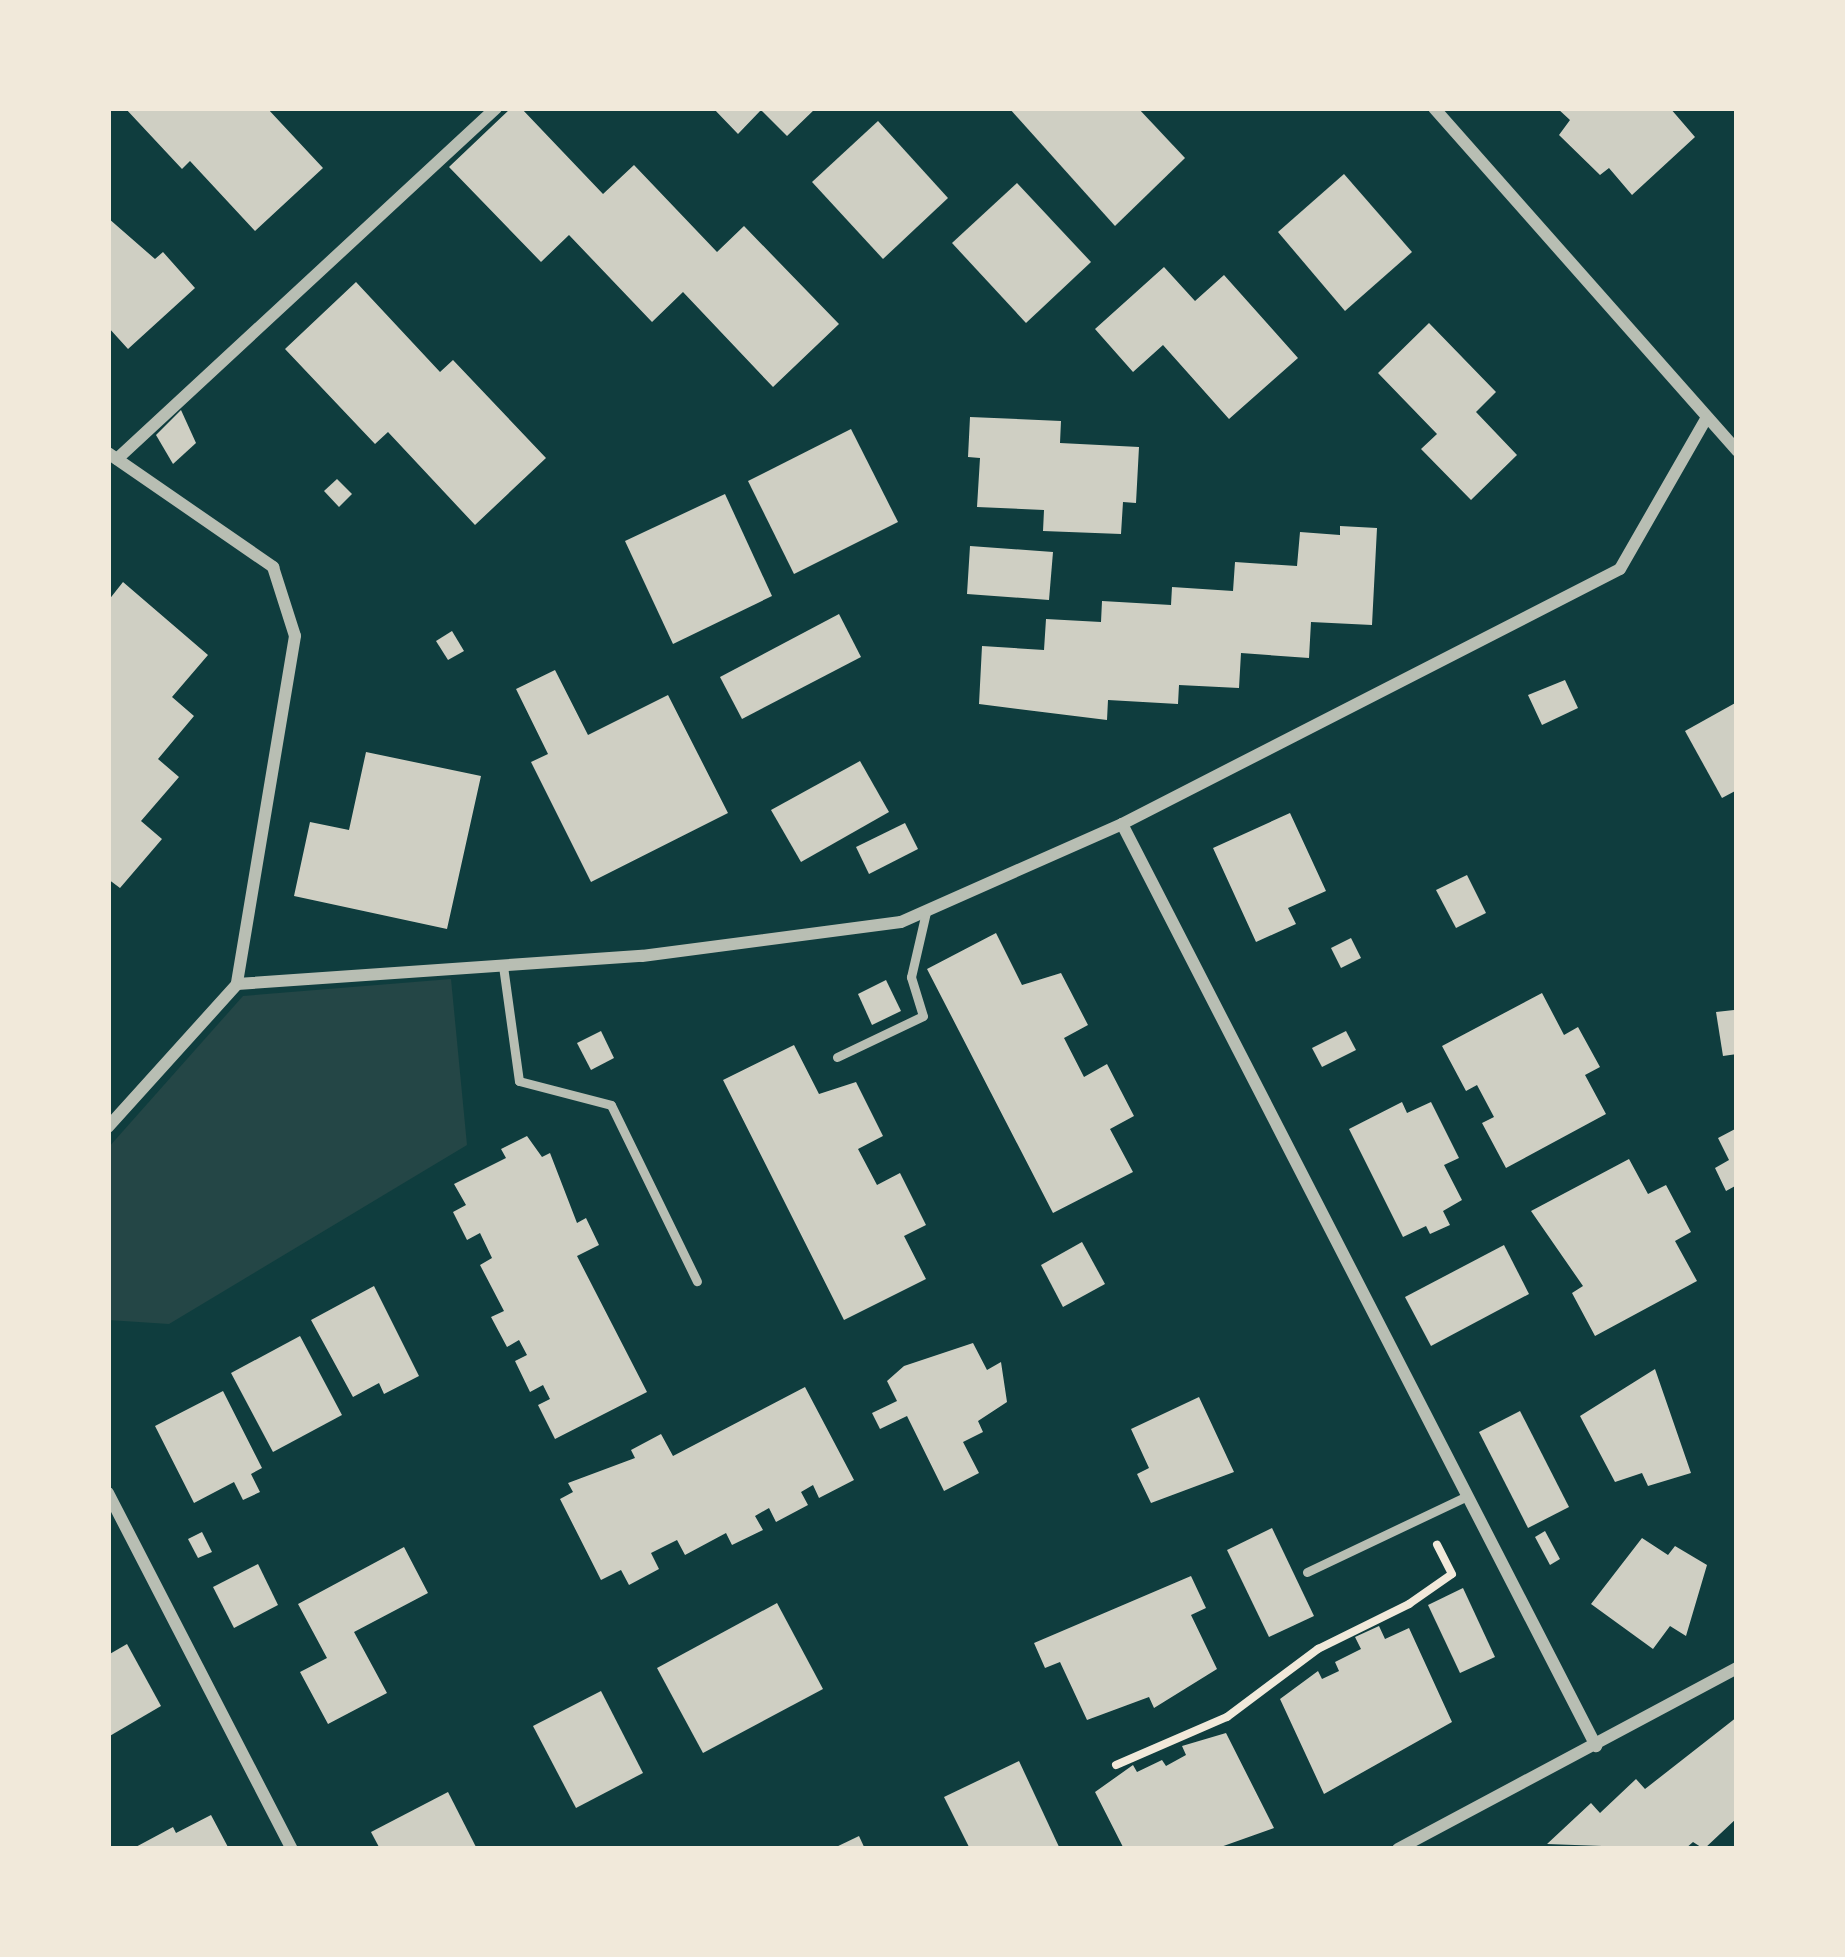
<!DOCTYPE html>
<html>
<head>
<meta charset="utf-8">
<style>
  body { margin:0 }
  #map { position:relative; width:1845px; height:1957px; overflow:hidden; background:#0f3d3e; font-family:"Work Sans",sans-serif }
  div>[style] { position:absolute }
  .green>* { inset:0; background:#244646 }
  .building>* { inset:0; background:#cfcfc3 }
  .path>* { height:8px; margin:-4px; padding:0 4px; transform-origin:4px; border-radius:4px; background:#f1e9da }
  .service>* { height:9px; margin:-4.5px; padding:0 4.5px; transform-origin:4.5px; border-radius:4.5px; background:#b8beb3 }
  .minor>* { height:12px; margin:-6px; padding:0 6px; transform-origin:6px; border-radius:6px; background:#b8beb3 }
  span { translate:-50% -50%; white-space:nowrap; text-align:center; line-height:1.15; -webkit-text-stroke:9px #f1e9da; paint-order:stroke }
  .frame { position:absolute; inset:0; border:111px solid #f1e9da; pointer-events:none }
</style>
</head>
<body>
<div id="map">
  <div class="green">
    <i style="clip-path:polygon(451px 979px,467px 1145px,169px 1324px,108px 1320px,108px 1148px,243px 996px)"></i>
  </div>
  <div class="building">
    <i style="clip-path:polygon(125px 108px,267px 108px,323px 168px,255px 231px,190px 161px,182px 169px)"></i>
    <i style="clip-path:polygon(511px 108px,521px 108px,603px 194px,634px 165px,717px 252px,744px 226px,839px 324px,773px 387px,683px 292px,652px 322px,569px 235px,541px 262px,449px 167px)"></i>
    <i style="clip-path:polygon(713px 108px,816px 108px,787px 136px,761px 110px,738px 134px)"></i>
    <i style="clip-path:polygon(1009px 108px,1138px 108px,1185px 158px,1115px 226px)"></i>
    <i style="clip-path:polygon(1557px 108px,1670px 108px,1695px 137px,1632px 195px,1609px 168px,1600px 175px,1559px 135px,1570px 120px)"></i>
    <i style="clip-path:polygon(878px 121px,948px 198px,883px 259px,812px 182px)"></i>
    <i style="clip-path:polygon(1344px 174px,1412px 252px,1345px 311px,1278px 232px)"></i>
    <i style="clip-path:polygon(1017px 183px,1091px 262px,1026px 323px,952px 243px)"></i>
    <i style="clip-path:polygon(108px 218px,155px 259px,163px 252px,195px 288px,128px 349px,108px 327px)"></i>
    <i style="clip-path:polygon(1164px 267px,1195px 301px,1224px 275px,1298px 358px,1229px 419px,1163px 345px,1133px 372px,1095px 329px)"></i>
    <i style="clip-path:polygon(356px 282px,440px 372px,453px 360px,546px 458px,475px 525px,388px 432px,375px 444px,285px 349px)"></i>
    <i style="clip-path:polygon(1429px 323px,1496px 392px,1476px 412px,1517px 455px,1471px 500px,1421px 449px,1437px 434px,1378px 373px)"></i>
    <i style="clip-path:polygon(181px 410px,196px 443px,173px 464px,156px 435px)"></i>
    <i style="clip-path:polygon(970px 417px,1061px 421px,1060px 443px,1139px 447px,1136px 503px,1123px 502px,1121px 534px,1043px 531px,1044px 510px,977px 507px,980px 458px,968px 457px)"></i>
    <i style="clip-path:polygon(851px 429px,898px 522px,794px 574px,748px 481px)"></i>
    <i style="clip-path:polygon(337px 479px,352px 494px,339px 507px,324px 491px)"></i>
    <i style="clip-path:polygon(725px 494px,772px 596px,673px 644px,625px 541px)"></i>
    <i style="clip-path:polygon(1340px 526px,1377px 528px,1372px 625px,1311px 622px,1309px 658px,1241px 653px,1239px 688px,1179px 685px,1178px 704px,1108px 700px,1107px 720px,979px 704px,982px 646px,1044px 650px,1046px 619px,1101px 622px,1102px 601px,1171px 605px,1172px 587px,1233px 591px,1235px 562px,1297px 566px,1300px 532px,1340px 535px)"></i>
    <i style="clip-path:polygon(970px 546px,1053px 552px,1049px 600px,967px 594px)"></i>
    <i style="clip-path:polygon(123px 582px,208px 655px,172px 697px,194px 716px,158px 759px,179px 777px,141px 821px,162px 839px,120px 888px,108px 879px,108px 601px)"></i>
    <i style="clip-path:polygon(839px 614px,861px 657px,742px 719px,720px 677px)"></i>
    <i style="clip-path:polygon(452px 631px,464px 651px,448px 660px,436px 641px)"></i>
    <i style="clip-path:polygon(555px 670px,588px 735px,668px 695px,728px 813px,591px 882px,531px 762px,548px 754px,516px 689px)"></i>
    <i style="clip-path:polygon(1565px 680px,1578px 708px,1542px 725px,1528px 695px)"></i>
    <i style="clip-path:polygon(1737px 702px,1737px 790px,1722px 798px,1685px 731px)"></i>
    <i style="clip-path:polygon(366px 752px,481px 776px,447px 929px,294px 896px,310px 822px,349px 830px)"></i>
    <i style="clip-path:polygon(860px 761px,889px 812px,801px 862px,771px 810px)"></i>
    <i style="clip-path:polygon(1290px 813px,1326px 891px,1288px 908px,1296px 924px,1256px 942px,1213px 848px)"></i>
    <i style="clip-path:polygon(905px 823px,918px 849px,869px 874px,856px 847px)"></i>
    <i style="clip-path:polygon(1467px 875px,1486px 913px,1456px 928px,1436px 890px)"></i>
    <i style="clip-path:polygon(996px 933px,1022px 985px,1061px 973px,1088px 1025px,1064px 1038px,1084px 1077px,1107px 1064px,1134px 1116px,1110px 1129px,1133px 1172px,1053px 1213px,927px 969px)"></i>
    <i style="clip-path:polygon(1351px 938px,1361px 958px,1341px 968px,1331px 948px)"></i>
    <i style="clip-path:polygon(886px 980px,901px 1011px,872px 1025px,858px 994px)"></i>
    <i style="clip-path:polygon(1542px 993px,1564px 1035px,1578px 1027px,1600px 1067px,1585px 1075px,1606px 1114px,1506px 1168px,1482px 1123px,1494px 1117px,1477px 1085px,1466px 1091px,1442px 1046px)"></i>
    <i style="clip-path:polygon(1734px 1010px,1737px 1054px,1723px 1056px,1716px 1012px)"></i>
    <i style="clip-path:polygon(601px 1031px,614px 1058px,591px 1070px,577px 1043px)"></i>
    <i style="clip-path:polygon(1346px 1031px,1356px 1050px,1322px 1067px,1312px 1048px)"></i>
    <i style="clip-path:polygon(794px 1045px,819px 1094px,856px 1082px,883px 1136px,858px 1149px,877px 1185px,900px 1173px,926px 1225px,904px 1236px,926px 1279px,844px 1320px,723px 1080px)"></i>
    <i style="clip-path:polygon(1402px 1102px,1407px 1113px,1431px 1102px,1459px 1158px,1444px 1165px,1462px 1200px,1443px 1211px,1450px 1225px,1430px 1234px,1426px 1226px,1403px 1237px,1349px 1129px)"></i>
    <i style="clip-path:polygon(1737px 1128px,1737px 1185px,1726px 1191px,1715px 1168px,1729px 1160px,1718px 1138px)"></i>
    <i style="clip-path:polygon(527px 1136px,542px 1157px,550px 1153px,577px 1223px,586px 1218px,599px 1245px,577px 1256px,647px 1392px,555px 1439px,538px 1405px,550px 1399px,543px 1385px,530px 1392px,515px 1361px,527px 1355px,519px 1340px,507px 1347px,491px 1317px,504px 1311px,480px 1265px,492px 1258px,480px 1233px,467px 1240px,453px 1212px,466px 1205px,454px 1184px,506px 1158px,501px 1149px)"></i>
    <i style="clip-path:polygon(1629px 1159px,1648px 1194px,1666px 1185px,1691px 1232px,1675px 1241px,1697px 1281px,1595px 1336px,1572px 1293px,1583px 1286px,1531px 1211px)"></i>
    <i style="clip-path:polygon(1082px 1242px,1105px 1284px,1063px 1307px,1041px 1265px)"></i>
    <i style="clip-path:polygon(1504px 1245px,1529px 1294px,1431px 1346px,1405px 1297px)"></i>
    <i style="clip-path:polygon(374px 1286px,419px 1376px,384px 1394px,379px 1383px,353px 1397px,311px 1320px)"></i>
    <i style="clip-path:polygon(300px 1336px,342px 1415px,273px 1452px,231px 1373px)"></i>
    <i style="clip-path:polygon(973px 1343px,987px 1370px,1001px 1362px,1007px 1402px,978px 1421px,983px 1432px,963px 1442px,979px 1473px,944px 1491px,907px 1416px,880px 1429px,872px 1413px,897px 1401px,887px 1381px,904px 1366px)"></i>
    <i style="clip-path:polygon(1655px 1369px,1691px 1473px,1648px 1486px,1642px 1473px,1615px 1482px,1580px 1416px)"></i>
    <i style="clip-path:polygon(805px 1387px,854px 1480px,819px 1498px,813px 1485px,801px 1492px,808px 1505px,776px 1522px,769px 1508px,755px 1516px,763px 1530px,732px 1545px,726px 1533px,685px 1555px,677px 1540px,651px 1553px,659px 1569px,629px 1585px,621px 1570px,601px 1580px,560px 1499px,573px 1492px,568px 1483px,635px 1458px,631px 1450px,661px 1434px,673px 1456px)"></i>
    <i style="clip-path:polygon(223px 1391px,262px 1468px,251px 1474px,260px 1492px,243px 1500px,234px 1482px,194px 1503px,155px 1426px)"></i>
    <i style="clip-path:polygon(1199px 1397px,1234px 1472px,1151px 1503px,1137px 1474px,1149px 1468px,1131px 1429px)"></i>
    <i style="clip-path:polygon(1520px 1411px,1569px 1507px,1528px 1528px,1479px 1432px)"></i>
    <i style="clip-path:polygon(1272px 1528px,1314px 1616px,1269px 1637px,1227px 1550px)"></i>
    <i style="clip-path:polygon(1545px 1531px,1560px 1559px,1550px 1565px,1535px 1537px)"></i>
    <i style="clip-path:polygon(202px 1532px,212px 1552px,198px 1558px,188px 1539px)"></i>
    <i style="clip-path:polygon(1642px 1538px,1668px 1555px,1675px 1546px,1707px 1565px,1686px 1636px,1670px 1626px,1653px 1649px,1591px 1604px)"></i>
    <i style="clip-path:polygon(404px 1547px,428px 1593px,354px 1632px,387px 1693px,328px 1724px,300px 1672px,327px 1658px,298px 1604px)"></i>
    <i style="clip-path:polygon(258px 1564px,278px 1605px,234px 1628px,213px 1587px)"></i>
    <i style="clip-path:polygon(1191px 1576px,1206px 1608px,1191px 1615px,1217px 1669px,1154px 1708px,1149px 1697px,1087px 1720px,1060px 1662px,1045px 1668px,1034px 1643px)"></i>
    <i style="clip-path:polygon(1463px 1588px,1495px 1657px,1460px 1673px,1428px 1605px)"></i>
    <i style="clip-path:polygon(777px 1603px,823px 1689px,703px 1753px,657px 1668px)"></i>
    <i style="clip-path:polygon(1379px 1626px,1385px 1639px,1409px 1628px,1452px 1722px,1324px 1794px,1280px 1699px,1318px 1671px,1322px 1679px,1339px 1671px,1335px 1662px,1361px 1649px,1355px 1637px)"></i>
    <i style="clip-path:polygon(127px 1644px,161px 1706px,108px 1737px,108px 1655px)"></i>
    <i style="clip-path:polygon(601px 1691px,643px 1773px,576px 1808px,533px 1726px)"></i>
    <i style="clip-path:polygon(1737px 1717px,1737px 1818px,1704px 1849px,1693px 1842px,1685px 1849px,1547px 1844px,1591px 1803px,1600px 1813px,1636px 1779px,1645px 1789px)"></i>
    <i style="clip-path:polygon(1226px 1733px,1274px 1828px,1215px 1849px,1124px 1849px,1095px 1792px,1133px 1765px,1137px 1772px,1162px 1760px,1166px 1766px,1186px 1755px,1182px 1746px)"></i>
    <i style="clip-path:polygon(1019px 1761px,1060px 1849px,970px 1849px,944px 1797px)"></i>
    <i style="clip-path:polygon(448px 1792px,477px 1849px,380px 1849px,371px 1832px)"></i>
    <i style="clip-path:polygon(211px 1815px,229px 1849px,132px 1849px,173px 1827px,176px 1833px)"></i>
    <i style="clip-path:polygon(859px 1836px,865px 1849px,832px 1849px)"></i>
  </div>
  <div class="path">
    <i style="left:1116px;top:1765px;width:121px;rotate:-23.4deg"></i>
    <i style="left:1227px;top:1717px;width:114px;rotate:-36.8deg"></i>
    <i style="left:1318px;top:1649px;width:102px;rotate:-26.3deg"></i>
    <i style="left:1409px;top:1604px;width:52px;rotate:-34.9deg"></i>
    <i style="left:1452px;top:1574px;width:33px;rotate:-117deg"></i>
  </div>
  <div class="service">
    <i style="left:503px;top:966px;width:116px;rotate:82.1deg"></i>
    <i style="left:519px;top:1081px;width:95px;rotate:14.6deg"></i>
    <i style="left:611px;top:1105px;width:196px;rotate:64deg"></i>
    <i style="left:837px;top:1057px;width:95px;rotate:-25.5deg"></i>
    <i style="left:923px;top:1016px;width:41px;rotate:-107.1deg"></i>
    <i style="left:911px;top:977px;width:67px;rotate:-77deg"></i>
    <i style="left:1307px;top:1572px;width:177px;rotate:-25.4deg"></i>
  </div>
  <div class="minor">
    <i style="left:1434px;top:108px;width:458px;rotate:48.5deg"></i>
    <i style="left:108px;top:453px;width:201px;rotate:34.6deg"></i>
    <i style="left:273px;top:567px;width:72px;rotate:72.3deg"></i>
    <i style="left:295px;top:636px;width:353px;rotate:99.5deg"></i>
    <i style="left:237px;top:984px;width:406px;rotate:-4deg"></i>
    <i style="left:642px;top:956px;width:261px;rotate:-7.5deg"></i>
    <i style="left:901px;top:922px;width:242px;rotate:-23.9deg"></i>
    <i style="left:1122px;top:824px;width:1037px;rotate:62.79deg"></i>
    <i style="left:117px;top:459px;width:517px;rotate:-42.8deg"></i>
    <i style="left:1122px;top:824px;width:559px;rotate:-27.11deg"></i>
    <i style="left:1620px;top:569px;width:173px;rotate:-60.2deg"></i>
    <i style="left:108px;top:1127px;width:193px;rotate:-47.9deg"></i>
    <i style="left:108px;top:1493px;width:401px;rotate:62.7deg"></i>
    <i style="left:1398px;top:1849px;width:384px;rotate:-28.1deg"></i>
  </div>
  <div class="frame"></div>
</div>
</body>
</html>
